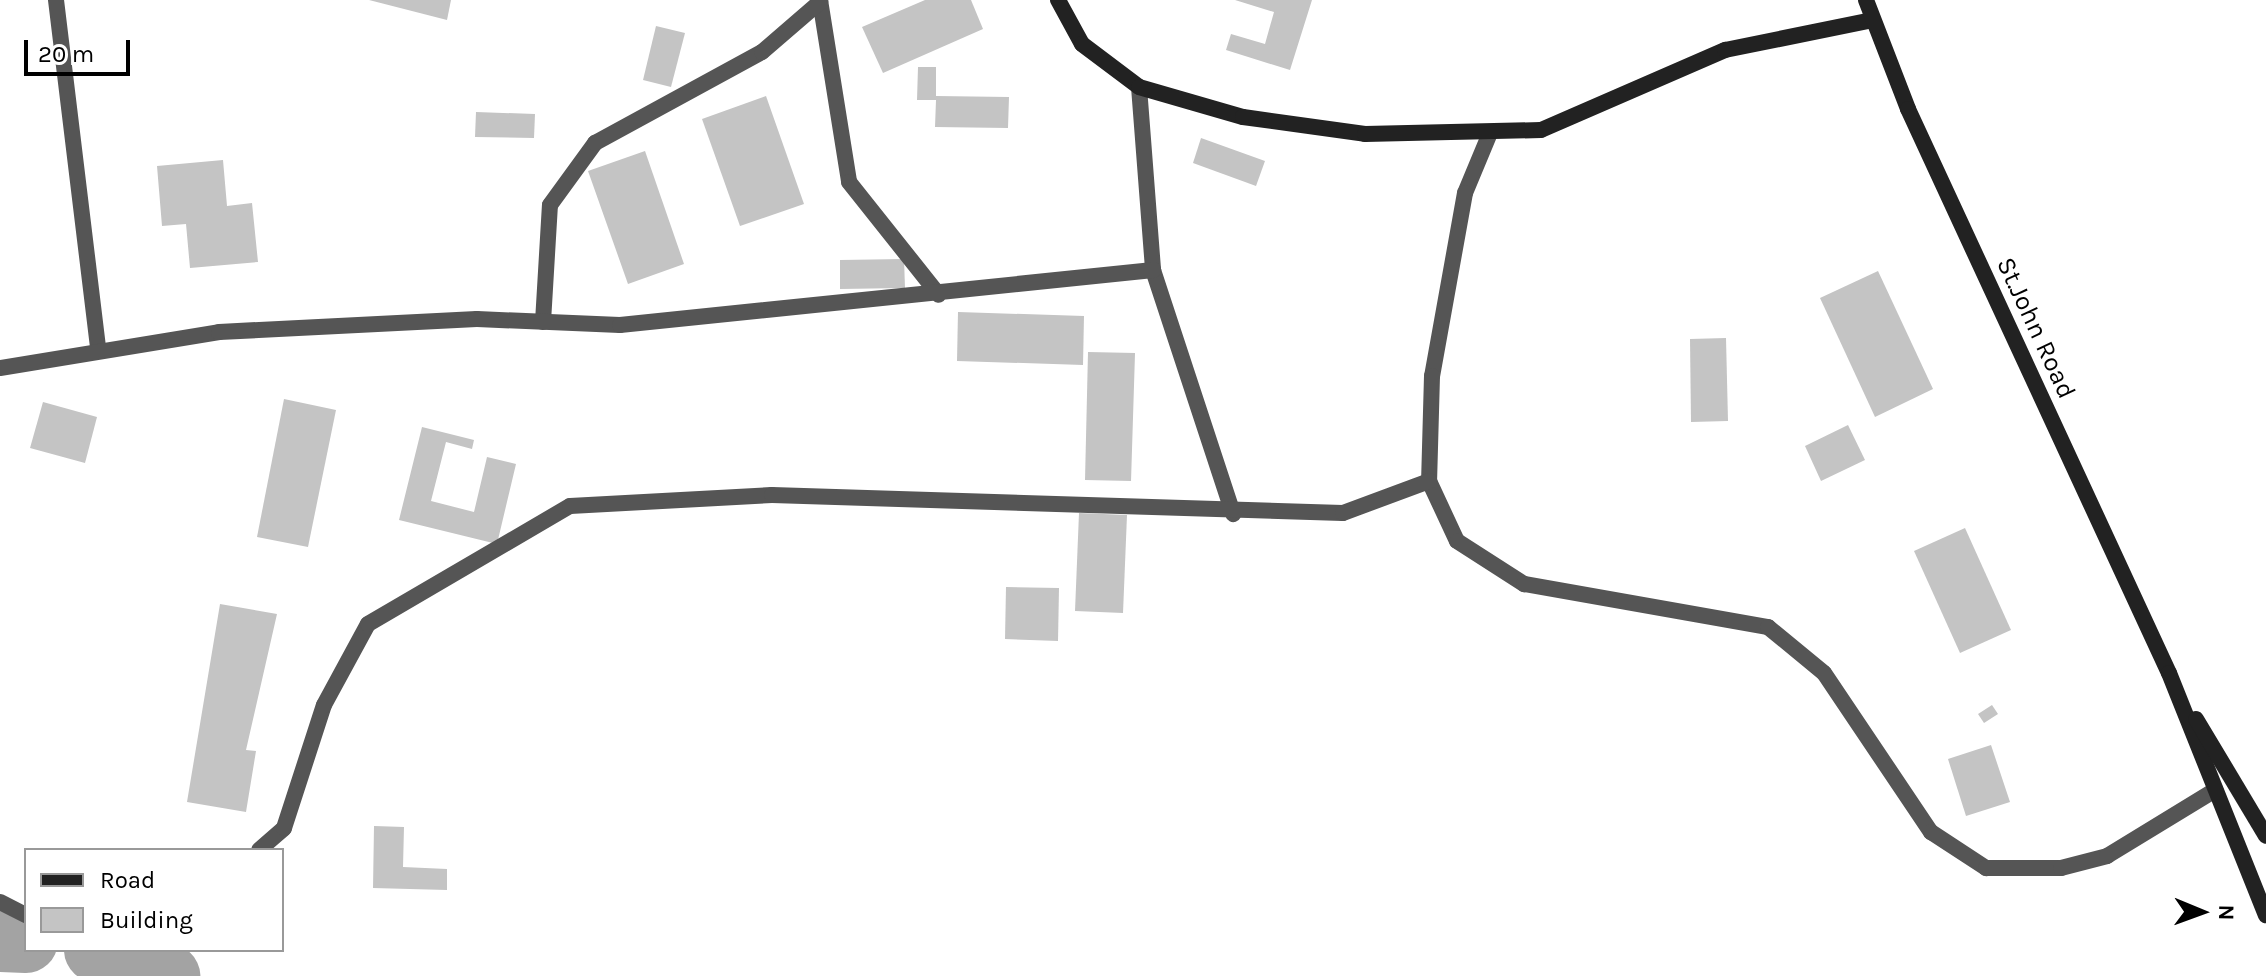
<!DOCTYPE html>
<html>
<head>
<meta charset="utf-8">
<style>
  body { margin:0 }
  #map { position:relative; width:2266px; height:976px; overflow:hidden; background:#fff; font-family:Karla,sans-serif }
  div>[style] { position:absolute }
  .river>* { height:64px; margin:-32px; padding:0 32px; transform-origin:32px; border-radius:32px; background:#a3a3a3 }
  .building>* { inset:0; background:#c4c4c4 }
  .street>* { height:16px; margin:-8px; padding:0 8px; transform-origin:8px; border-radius:8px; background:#555 }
  .secondary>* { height:16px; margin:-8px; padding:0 8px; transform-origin:8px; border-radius:8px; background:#222 }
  span { translate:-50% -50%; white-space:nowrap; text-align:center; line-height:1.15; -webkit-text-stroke:8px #fff; paint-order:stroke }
  .street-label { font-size:26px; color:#000 }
  .legend { position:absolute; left:24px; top:848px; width:260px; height:104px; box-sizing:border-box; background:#fff; border:2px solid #999; margin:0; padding:10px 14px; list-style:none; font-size:24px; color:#000 }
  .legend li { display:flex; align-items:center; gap:16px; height:40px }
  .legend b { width:40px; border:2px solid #999 }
  .north { position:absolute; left:2162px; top:872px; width:80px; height:80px; -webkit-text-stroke:6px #fff; paint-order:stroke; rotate:91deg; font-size:22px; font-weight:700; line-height:32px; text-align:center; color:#000 }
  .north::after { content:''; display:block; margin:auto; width:28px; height:36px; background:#000; clip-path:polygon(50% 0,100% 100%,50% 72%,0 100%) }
  .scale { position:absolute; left:24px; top:40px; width:106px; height:36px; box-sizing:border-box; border:4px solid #000; border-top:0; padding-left:10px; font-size:24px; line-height:28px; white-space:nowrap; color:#000; -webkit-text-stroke:6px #fff; paint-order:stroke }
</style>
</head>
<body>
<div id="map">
  <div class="river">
    <i style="left:0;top:940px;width:26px;rotate:2deg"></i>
    <i style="left:96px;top:950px;width:77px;rotate:19.9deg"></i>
  </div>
  <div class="building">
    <i style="clip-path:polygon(369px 0,451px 0,447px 20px)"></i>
    <i style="clip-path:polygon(925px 0,971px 0,983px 29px,883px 73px,862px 27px)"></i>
    <i style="clip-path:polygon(1235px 0,1312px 0,1290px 70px,1226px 50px,1231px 34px,1265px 44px,1274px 12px)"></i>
    <i style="clip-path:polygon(656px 26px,685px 33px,671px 87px,643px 80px)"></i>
    <i style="clip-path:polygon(918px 67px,936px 67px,936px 96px,1009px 97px,1008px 128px,935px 127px,936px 100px,917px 100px)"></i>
    <i style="clip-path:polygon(766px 96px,804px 204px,740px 226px,702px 119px)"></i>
    <i style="clip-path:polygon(476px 112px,535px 114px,534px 138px,475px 137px)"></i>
    <i style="clip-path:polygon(1201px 138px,1265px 161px,1256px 186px,1193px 163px)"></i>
    <i style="clip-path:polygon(645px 151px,684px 264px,628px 284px,588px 171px)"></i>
    <i style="clip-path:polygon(223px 160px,227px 206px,252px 203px,258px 262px,190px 268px,186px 224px,162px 226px,157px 166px)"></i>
    <i style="clip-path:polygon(904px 259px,905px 288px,840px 289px,840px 260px)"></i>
    <i style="clip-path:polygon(1878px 271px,1933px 389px,1875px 417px,1820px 298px)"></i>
    <i style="clip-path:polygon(958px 312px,1084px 316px,1083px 365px,957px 361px)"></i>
    <i style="clip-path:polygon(1726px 338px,1728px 421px,1691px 422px,1690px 339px)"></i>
    <i style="clip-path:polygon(1088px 352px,1135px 353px,1131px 481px,1085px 480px)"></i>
    <i style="clip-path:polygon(284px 399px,336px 410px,308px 547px,257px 537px)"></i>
    <i style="clip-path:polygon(43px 402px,97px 417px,85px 463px,30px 448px)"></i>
    <i style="clip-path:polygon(1848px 425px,1865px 460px,1821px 481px,1805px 446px)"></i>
    <i style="clip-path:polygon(422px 427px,474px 440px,472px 449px,446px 442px,431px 501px,474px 512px,487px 457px,516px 464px,497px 544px,399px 520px)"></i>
    <i style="clip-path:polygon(1079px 513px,1127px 515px,1123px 613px,1075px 611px)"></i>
    <i style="clip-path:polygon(1965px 528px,2011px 630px,1960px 653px,1914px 551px)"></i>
    <i style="clip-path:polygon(1006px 587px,1059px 588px,1058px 641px,1005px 639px)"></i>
    <i style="clip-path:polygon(220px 604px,277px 614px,246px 750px,256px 751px,246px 812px,187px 802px)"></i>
    <i style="clip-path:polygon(1992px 705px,1998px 714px,1984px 723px,1978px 714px)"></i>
    <i style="clip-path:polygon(1991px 745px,2010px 802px,1966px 816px,1948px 759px)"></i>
    <i style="clip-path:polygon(374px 826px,404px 827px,403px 867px,447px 869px,447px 890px,373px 888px)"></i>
  </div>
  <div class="street">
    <i style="left:56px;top:0;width:350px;rotate:83.1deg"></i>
    <i style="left:820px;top:0;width:184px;rotate:80.9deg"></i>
    <i style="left:849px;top:182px;width:144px;rotate:51.5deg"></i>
    <i style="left:1139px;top:87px;width:184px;rotate:85.6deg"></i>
    <i style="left:1153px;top:270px;width:257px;rotate:71.8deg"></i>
    <i style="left:1490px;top:133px;width:65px;rotate:112.6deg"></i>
    <i style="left:1465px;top:193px;width:186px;rotate:100.2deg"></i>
    <i style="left:1432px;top:376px;width:105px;rotate:91.6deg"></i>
    <i style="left:1429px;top:481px;width:66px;rotate:65deg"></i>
    <i style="left:1457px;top:541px;width:80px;rotate:32.7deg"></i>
    <i style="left:1524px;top:584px;width:248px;rotate:10deg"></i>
    <i style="left:1768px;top:627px;width:72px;rotate:39.4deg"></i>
    <i style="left:1824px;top:673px;width:192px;rotate:56.1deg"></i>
    <i style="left:1931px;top:832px;width:66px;rotate:33.2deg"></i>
    <i style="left:1986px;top:868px;width:75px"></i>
    <i style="left:2061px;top:868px;width:48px;rotate:-14.6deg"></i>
    <i style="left:2107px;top:856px;width:127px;rotate:-31.4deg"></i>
    <i style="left:543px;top:322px;width:117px;rotate:-86.6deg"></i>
    <i style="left:550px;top:205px;width:77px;rotate:-54deg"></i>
    <i style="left:595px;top:143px;width:190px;rotate:-28.6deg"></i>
    <i style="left:762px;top:52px;width:77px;rotate:-40.8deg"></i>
    <i style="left:0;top:368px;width:222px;rotate:-9.3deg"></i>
    <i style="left:219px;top:332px;width:258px;rotate:-2.9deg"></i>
    <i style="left:477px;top:319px;width:143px;rotate:2.4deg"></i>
    <i style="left:620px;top:325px;width:536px;rotate:-5.89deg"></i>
    <i style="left:259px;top:850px;width:33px;rotate:-41deg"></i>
    <i style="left:284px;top:828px;width:129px;rotate:-72deg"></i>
    <i style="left:324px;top:705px;width:92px;rotate:-61.5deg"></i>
    <i style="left:368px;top:624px;width:234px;rotate:-30.3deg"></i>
    <i style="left:570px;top:506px;width:202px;rotate:-3.1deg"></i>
    <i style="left:772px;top:495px;width:571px;rotate:1.81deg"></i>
    <i style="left:1343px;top:513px;width:92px;rotate:-20.4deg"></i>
    <i style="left:0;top:902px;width:29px;rotate:27deg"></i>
  </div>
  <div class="secondary">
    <i style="left:1058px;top:0;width:50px;rotate:61.4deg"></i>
    <i style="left:1082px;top:44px;width:71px;rotate:37deg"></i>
    <i style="left:1139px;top:87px;width:108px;rotate:16.1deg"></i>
    <i style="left:1243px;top:117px;width:123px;rotate:7.9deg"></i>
    <i style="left:1365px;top:134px;width:176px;rotate:-1.3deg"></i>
    <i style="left:1541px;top:130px;width:201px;rotate:-23.5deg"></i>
    <i style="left:1725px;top:50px;width:150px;rotate:-11.5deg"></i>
    <i style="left:1866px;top:0;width:117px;rotate:68.9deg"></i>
    <i style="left:1908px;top:109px;width:621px;rotate:65.17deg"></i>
    <i style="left:2169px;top:673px;width:261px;rotate:68.2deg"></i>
    <i style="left:2196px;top:719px;width:136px;rotate:59.1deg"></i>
  </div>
  <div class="street-label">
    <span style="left:2036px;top:328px;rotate:65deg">St.John Road</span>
  </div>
  <ul class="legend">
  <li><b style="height:10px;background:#222"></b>Road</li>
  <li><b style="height:22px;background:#c4c4c4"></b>Building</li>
  </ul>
  <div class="north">N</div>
  <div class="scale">20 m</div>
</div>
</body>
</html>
